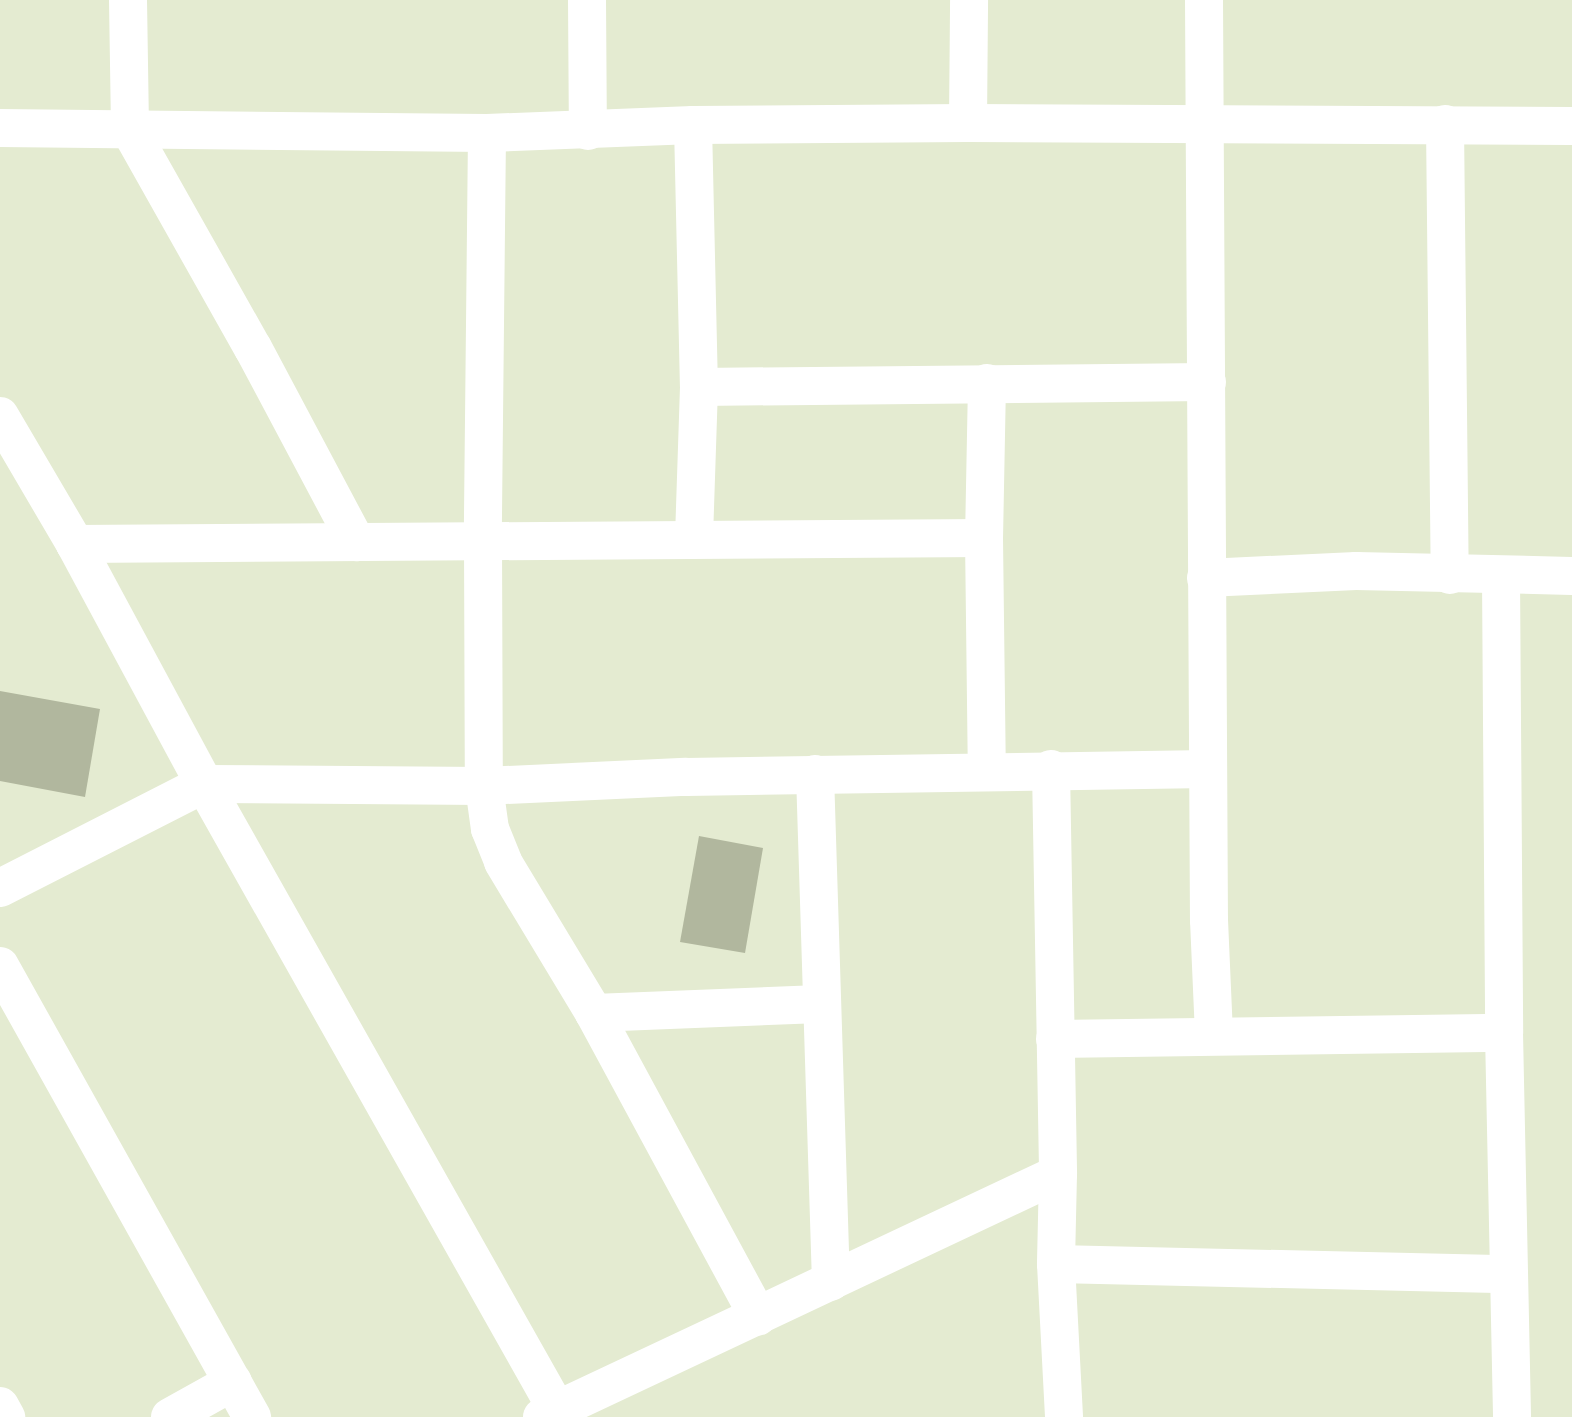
<!DOCTYPE html>
<html>
<head>
<meta charset="utf-8">
<style>
  body { margin:0 }
  #map { position:relative; width:1572px; height:1417px; overflow:hidden; background:#e4ebd1; font-family:Literata,serif }
  div>[style] { position:absolute }
  .building>* { inset:0; background:#b1b79e }
  .minor>* { height:38px; margin:-19px; padding:0 19px; transform-origin:19px; border-radius:19px; background:#fff }
  span { translate:-50% -50%; white-space:nowrap; text-align:center; line-height:1.15; -webkit-text-stroke:6px #fff; paint-order:stroke }
</style>
</head>
<body>
<div id="map">
  <div class="building">
    <i style="clip-path:polygon(0 691px,100px 709px,85px 797px,0 781px)"></i>
    <i style="clip-path:polygon(699px 836px,763px 848px,745px 953px,680px 942px)"></i>
  </div>
  <div class="minor">
    <i style="left:128px;top:0;width:130px;rotate:89.1deg"></i>
    <i style="left:130px;top:130px;width:250px;rotate:60.6deg"></i>
    <i style="left:253px;top:348px;width:220px;rotate:62deg"></i>
    <i style="left:587px;top:0;width:131px;rotate:89.6deg"></i>
    <i style="left:1204px;top:0;width:920px;rotate:89.69deg"></i>
    <i style="left:1209px;top:920px;width:116px;rotate:87.5deg"></i>
    <i style="left:968px;top:123px;width:123px;rotate:-89.5deg"></i>
    <i style="left:1445px;top:124px;width:451px;rotate:89.4deg"></i>
    <i style="left:693px;top:125px;width:262px;rotate:88.7deg"></i>
    <i style="left:699px;top:387px;width:151px;rotate:91.9deg"></i>
    <i style="left:0;top:128px;width:487px;rotate:0.6deg"></i>
    <i style="left:487px;top:133px;width:206px;rotate:-2.2deg"></i>
    <i style="left:693px;top:125px;width:275px;rotate:-0.4deg"></i>
    <i style="left:968px;top:123px;width:604px;rotate:0.28deg"></i>
    <i style="left:487px;top:133px;width:409px;rotate:90.6deg"></i>
    <i style="left:483px;top:542px;width:244px;rotate:89.8deg"></i>
    <i style="left:484px;top:786px;width:43px;rotate:82.1deg"></i>
    <i style="left:490px;top:829px;width:35px;rotate:68deg"></i>
    <i style="left:503px;top:862px;width:176px;rotate:58.9deg"></i>
    <i style="left:594px;top:1013px;width:345px;rotate:61.6deg"></i>
    <i style="left:987px;top:383px;width:155px;rotate:91.1deg"></i>
    <i style="left:984px;top:538px;width:232px;rotate:89.3deg"></i>
    <i style="left:699px;top:387px;width:508px;rotate:-0.56deg"></i>
    <i style="left:0;top:416px;width:148px;rotate:59.6deg"></i>
    <i style="left:75px;top:544px;width:272px;rotate:61.7deg"></i>
    <i style="left:204px;top:784px;width:727px;rotate:60.58deg"></i>
    <i style="left:75px;top:544px;width:909px;rotate:-0.38deg"></i>
    <i style="left:1501px;top:577px;width:456px;rotate:89.6deg"></i>
    <i style="left:1504px;top:1033px;width:384px;rotate:88.8deg"></i>
    <i style="left:1206px;top:578px;width:150px;rotate:-2.7deg"></i>
    <i style="left:1356px;top:571px;width:216px;rotate:1.3deg"></i>
    <i style="left:1051px;top:769px;width:405px;rotate:89deg"></i>
    <i style="left:1058px;top:1174px;width:90px;rotate:91.3deg"></i>
    <i style="left:1056px;top:1264px;width:153px;rotate:87deg"></i>
    <i style="left:815px;top:774px;width:508px;rotate:88.2deg"></i>
    <i style="left:0;top:888px;width:229px;rotate:-27deg"></i>
    <i style="left:204px;top:784px;width:280px;rotate:0.4deg"></i>
    <i style="left:484px;top:786px;width:202px;rotate:-2.6deg"></i>
    <i style="left:686px;top:777px;width:522px;rotate:-0.88deg"></i>
    <i style="left:0;top:966px;width:517px;rotate:60.81deg"></i>
    <i style="left:594px;top:1013px;width:226px;rotate:-2.3deg"></i>
    <i style="left:1055px;top:1039px;width:449px;rotate:-0.8deg"></i>
    <i style="left:1056px;top:1264px;width:452px;rotate:1.3deg"></i>
    <i style="left:0;top:1406px;width:13px;rotate:61deg"></i>
    <i style="left:170px;top:1417px;width:72px;rotate:-29.1deg"></i>
    <i style="left:542px;top:1417px;width:570px;rotate:-25.22deg"></i>
  </div>
</div>
</body>
</html>
